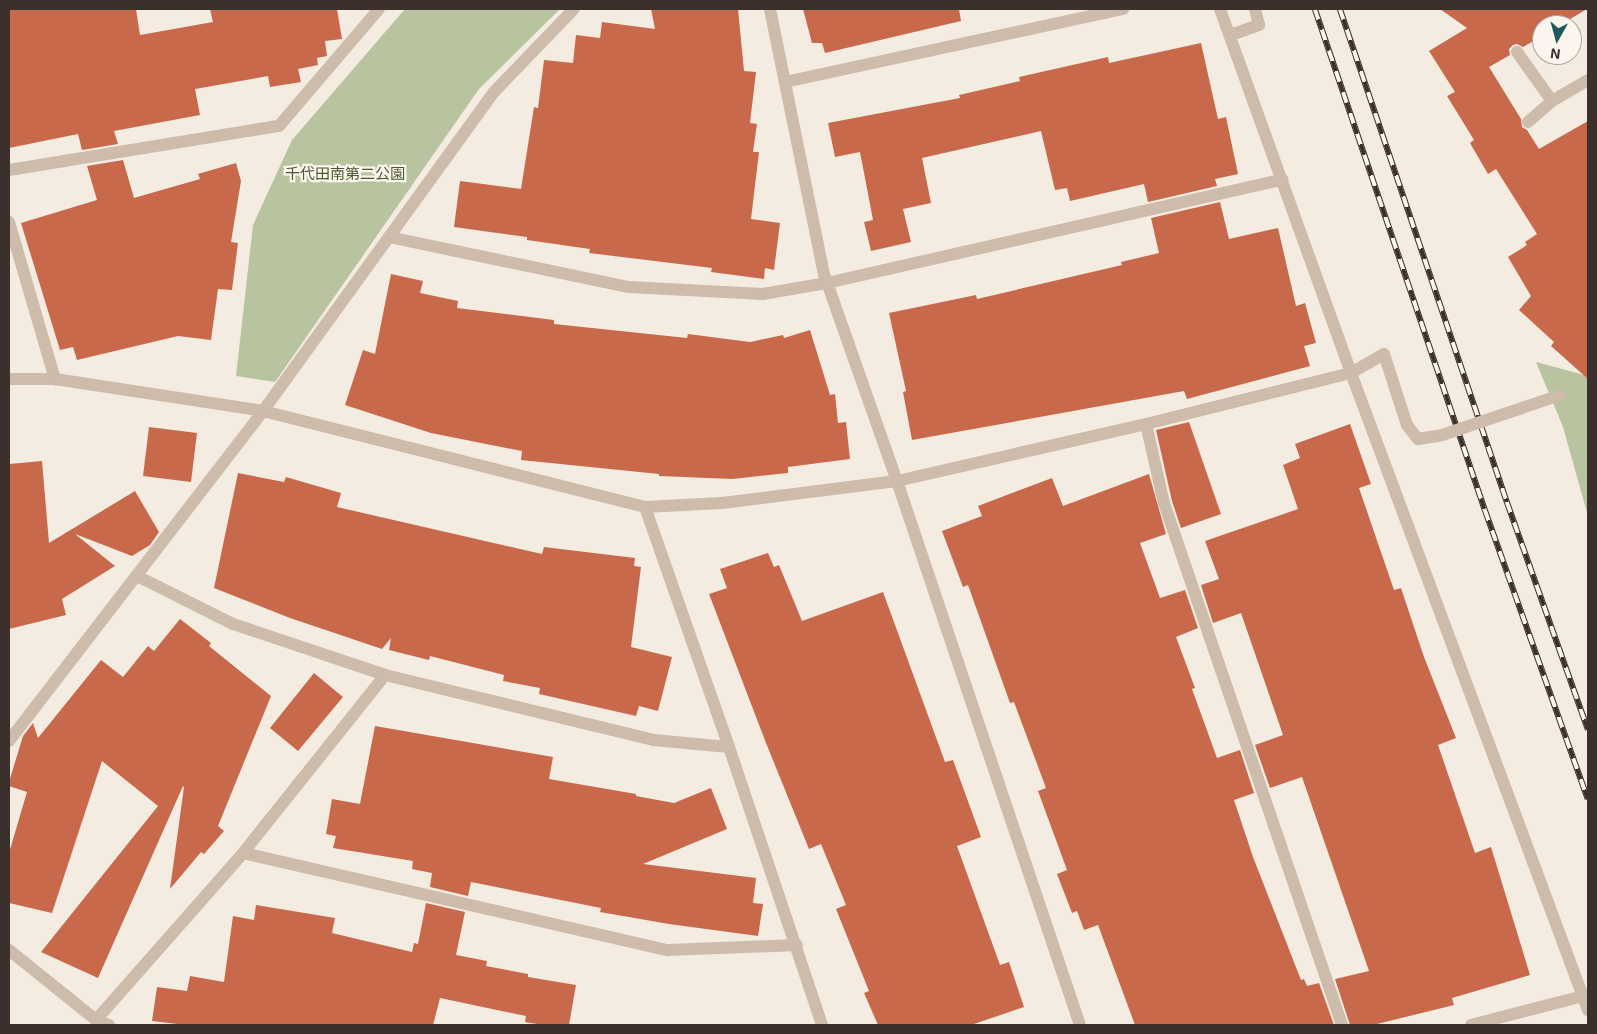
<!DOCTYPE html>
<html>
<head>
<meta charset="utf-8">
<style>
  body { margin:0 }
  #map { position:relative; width:1597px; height:1034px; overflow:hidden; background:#f4ebe1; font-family:"Exo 2","Noto Sans JP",sans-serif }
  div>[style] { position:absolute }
  .green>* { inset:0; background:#b8c4a0 }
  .building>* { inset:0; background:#c8694b }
  .pedestrian>* { height:12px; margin:-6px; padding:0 6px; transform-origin:6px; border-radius:6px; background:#cdbbac }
  .minor>* { height:12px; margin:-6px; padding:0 6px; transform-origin:6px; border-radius:6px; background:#cdbbac }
  .rail>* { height:5.5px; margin-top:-2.75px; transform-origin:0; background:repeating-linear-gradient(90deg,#fbf5ee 0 11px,#3b302b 0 22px); box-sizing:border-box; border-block:1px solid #3b302b }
  .pedestrian-bridge>* { height:12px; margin:-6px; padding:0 6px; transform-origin:6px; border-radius:6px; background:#cdbbac }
  span { translate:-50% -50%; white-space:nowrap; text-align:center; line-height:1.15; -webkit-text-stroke:4.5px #fbf5ee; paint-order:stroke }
  .park-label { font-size:15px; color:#4a5a2e }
  .frame { position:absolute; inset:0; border:10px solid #3b302b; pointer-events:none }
  .north { position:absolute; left:1532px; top:15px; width:50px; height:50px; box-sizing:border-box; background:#fbf5ee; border:1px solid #aea6a0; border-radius:50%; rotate:187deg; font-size:14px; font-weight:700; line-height:20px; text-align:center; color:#3b302b }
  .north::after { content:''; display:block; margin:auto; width:18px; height:22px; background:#1f5a5e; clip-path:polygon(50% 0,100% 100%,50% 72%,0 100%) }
</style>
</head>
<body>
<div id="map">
  <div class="green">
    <i style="clip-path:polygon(405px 9px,560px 9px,479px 89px,275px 382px,236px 376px,253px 225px,292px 140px)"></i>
    <i style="clip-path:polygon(1536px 362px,1588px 376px,1588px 516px,1563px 427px)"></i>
  </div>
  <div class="building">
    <i style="clip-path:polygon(9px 9px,136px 9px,140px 35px,213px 22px,210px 9px,337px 9px,342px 39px,325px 41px,327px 56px,317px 58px,318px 65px,298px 69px,301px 82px,270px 87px,268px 76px,195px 89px,200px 115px,114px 131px,118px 144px,82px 150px,78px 134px,9px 148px)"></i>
    <i style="clip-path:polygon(651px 9px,738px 9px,744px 71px,756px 72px,750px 123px,757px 124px,753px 152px,759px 152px,751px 219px,780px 223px,774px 270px,765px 268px,764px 279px,711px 272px,712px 268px,589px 253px,590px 249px,527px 240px,527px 237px,454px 227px,460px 181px,521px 189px,534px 107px,538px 108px,544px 60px,573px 63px,576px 35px,600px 38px,602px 22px,655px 29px)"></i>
    <i style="clip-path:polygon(803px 9px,959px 9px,961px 21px,825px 53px,822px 43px,812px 43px)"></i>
    <i style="clip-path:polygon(1440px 9px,1587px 9px,1560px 25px,1542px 25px,1542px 36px,1523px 47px,1517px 44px,1513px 45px,1509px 49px,1510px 55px,1489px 67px,1521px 119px,1522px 127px,1527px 130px,1539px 149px,1588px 121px,1588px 379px,1551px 346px,1554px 342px,1519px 310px,1531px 296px,1508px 257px,1527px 245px,1525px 242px,1537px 234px,1496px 169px,1488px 174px,1470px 143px,1474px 140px,1447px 96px,1455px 92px,1429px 51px,1467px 28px)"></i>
    <i style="clip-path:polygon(1201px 43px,1218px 119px,1226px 117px,1238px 174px,1215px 179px,1217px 186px,1148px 202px,1144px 184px,1070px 201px,1067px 188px,1055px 190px,1041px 131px,922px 158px,931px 203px,903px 209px,911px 242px,871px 251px,864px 222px,873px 220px,860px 152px,835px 157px,828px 123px,960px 98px,959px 95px,1020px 81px,1019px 77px,1108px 57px,1109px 63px)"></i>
    <i style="clip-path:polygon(123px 160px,134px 198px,200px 179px,198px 174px,236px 163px,241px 181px,231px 242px,238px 243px,232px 290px,218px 289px,211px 340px,178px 336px,77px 360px,73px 347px,60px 350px,21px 223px,97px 200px,87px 166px)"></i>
    <i style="clip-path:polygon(1220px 202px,1229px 239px,1278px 228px,1296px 306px,1305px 303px,1316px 343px,1304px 346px,1310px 366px,1187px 399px,1184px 391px,912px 440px,903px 392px,906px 391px,889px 313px,976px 295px,977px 299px,1122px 265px,1121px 262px,1159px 253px,1151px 218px)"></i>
    <i style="clip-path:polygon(391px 274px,423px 281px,420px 293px,458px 301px,457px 308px,554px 320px,554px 324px,687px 338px,688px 334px,750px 342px,783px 335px,784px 338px,810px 330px,830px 395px,835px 394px,838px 423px,846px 422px,850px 459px,788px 467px,788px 473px,732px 479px,659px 476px,659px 474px,521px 460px,522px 451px,431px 433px,345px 405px,363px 350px,375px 354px)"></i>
    <i style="clip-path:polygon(1189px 422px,1221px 514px,1181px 528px,1172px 501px,1156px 430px)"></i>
    <i style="clip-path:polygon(1350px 424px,1371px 484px,1359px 488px,1394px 590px,1401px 588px,1424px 657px,1456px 738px,1438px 745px,1475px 853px,1491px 847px,1530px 975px,1452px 998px,1454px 1005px,1373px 1025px,1350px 1025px,1335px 979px,1369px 971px,1302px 777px,1270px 788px,1255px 745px,1283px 735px,1241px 613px,1213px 623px,1201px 585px,1219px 579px,1205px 541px,1298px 509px,1283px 465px,1300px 458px,1295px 444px)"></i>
    <i style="clip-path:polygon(149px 427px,197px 433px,191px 482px,143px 476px)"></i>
    <i style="clip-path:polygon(42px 461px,49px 543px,135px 491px,159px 532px,150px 545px,132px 556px,75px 534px,115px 566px,62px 599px,66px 615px,9px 629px,9px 464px)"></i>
    <i style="clip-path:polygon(238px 473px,284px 482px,286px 477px,341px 493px,337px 507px,542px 554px,544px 547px,635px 558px,634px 566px,641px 567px,631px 647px,672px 657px,658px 711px,639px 706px,636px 716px,539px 694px,540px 688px,503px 681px,504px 675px,430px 656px,429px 660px,389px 650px,391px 638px,382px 649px,290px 618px,214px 588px)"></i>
    <i style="clip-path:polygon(1149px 474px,1166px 534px,1140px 543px,1160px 598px,1185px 590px,1198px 628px,1176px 637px,1195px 688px,1192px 689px,1217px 758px,1240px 750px,1254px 793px,1234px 800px,1253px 857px,1301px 980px,1304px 979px,1307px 986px,1319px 983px,1334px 1025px,1135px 1025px,1098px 925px,1084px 930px,1077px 911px,1072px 913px,1057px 874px,1067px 870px,1038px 791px,1046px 788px,1014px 702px,1010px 703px,968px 585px,963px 587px,942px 531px,982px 516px,978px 506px,1052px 478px,1063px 506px)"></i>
    <i style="clip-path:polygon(768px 553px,774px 567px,779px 565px,802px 621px,883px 592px,945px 762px,953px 760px,981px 837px,957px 846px,1000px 965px,1009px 962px,1024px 1007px,971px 1025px,878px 1025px,864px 993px,869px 991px,836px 909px,846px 905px,821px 844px,809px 849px,766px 743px,709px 594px,727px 588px,720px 569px)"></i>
    <i style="clip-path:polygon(180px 619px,211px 643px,209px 646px,271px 696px,218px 826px,224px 831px,204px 854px,201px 852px,170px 889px,184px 787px,183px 786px,98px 978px,41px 952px,158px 806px,102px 761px,52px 913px,9px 903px,9px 853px,27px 792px,9px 786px,9px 782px,23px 736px,33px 723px,38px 738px,101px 660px,123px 677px,148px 646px,154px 651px)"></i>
    <i style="clip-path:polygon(314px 673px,343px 697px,298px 751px,270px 728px)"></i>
    <i style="clip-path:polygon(375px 726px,553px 757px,549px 779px,636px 794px,636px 796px,674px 803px,711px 788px,727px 829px,643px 864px,756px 878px,753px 903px,763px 904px,758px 936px,669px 924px,600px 912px,601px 908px,471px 882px,468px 896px,430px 887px,432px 873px,412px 869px,413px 861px,333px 848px,336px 836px,326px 834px,332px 799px,360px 804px)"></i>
    <i style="clip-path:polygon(426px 903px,465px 912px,456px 955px,487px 961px,486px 966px,528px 974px,528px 977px,576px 985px,569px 1025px,543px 1025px,525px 1022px,526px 1016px,440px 998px,433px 1025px,186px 1025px,152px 1021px,157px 987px,187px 991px,190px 976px,224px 982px,233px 916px,254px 920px,256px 905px,335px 918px,332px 933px,412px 952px,414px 943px,418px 944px)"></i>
  </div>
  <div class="pedestrian">
    <i style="left:1231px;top:35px;width:30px;rotate:-20deg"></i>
    <i style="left:1259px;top:25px;width:16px;rotate:-104deg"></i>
  </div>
  <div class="minor">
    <i style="left:770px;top:9px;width:270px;rotate:78.5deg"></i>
    <i style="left:824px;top:274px;width:219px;rotate:70.6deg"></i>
    <i style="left:897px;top:481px;width:574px;rotate:71.41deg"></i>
    <i style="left:1220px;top:9px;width:387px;rotate:70.2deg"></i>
    <i style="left:1351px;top:373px;width:680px;rotate:69.59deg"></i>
    <i style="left:1517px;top:52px;width:60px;rotate:54.5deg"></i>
    <i style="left:785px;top:82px;width:346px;rotate:-12.2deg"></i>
    <i style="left:1528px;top:122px;width:32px;rotate:-41deg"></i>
    <i style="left:1552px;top:101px;width:42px;rotate:-30.3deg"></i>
    <i style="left:9px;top:170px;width:274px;rotate:-9.3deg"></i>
    <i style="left:279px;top:126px;width:154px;rotate:-49.5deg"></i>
    <i style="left:9px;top:222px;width:164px;rotate:73.7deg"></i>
    <i style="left:389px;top:237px;width:245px;rotate:11.8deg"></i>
    <i style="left:629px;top:287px;width:134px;rotate:3deg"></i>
    <i style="left:763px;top:294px;width:65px;rotate:-9.8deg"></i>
    <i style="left:827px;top:283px;width:467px;rotate:-12.8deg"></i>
    <i style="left:9px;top:379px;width:46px"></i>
    <i style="left:55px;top:379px;width:210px;rotate:8.7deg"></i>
    <i style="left:263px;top:411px;width:394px;rotate:14.1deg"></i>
    <i style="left:645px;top:507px;width:77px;rotate:-3deg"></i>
    <i style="left:722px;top:503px;width:176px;rotate:-7.2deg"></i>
    <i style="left:897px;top:481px;width:255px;rotate:-12.9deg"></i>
    <i style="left:1146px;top:424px;width:211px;rotate:-14deg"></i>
    <i style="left:1146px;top:424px;width:81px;rotate:77.2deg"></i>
    <i style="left:1164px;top:503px;width:552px;rotate:71.17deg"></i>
    <i style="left:645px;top:507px;width:254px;rotate:70.7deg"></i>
    <i style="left:729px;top:747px;width:293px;rotate:71.5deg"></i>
    <i style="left:137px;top:576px;width:107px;rotate:26.6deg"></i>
    <i style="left:233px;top:624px;width:160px;rotate:18.5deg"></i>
    <i style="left:9px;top:741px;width:416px;rotate:-52.4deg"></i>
    <i style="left:263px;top:411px;width:394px;rotate:-54.1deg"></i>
    <i style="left:494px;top:92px;width:115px;rotate:-46.1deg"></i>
    <i style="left:243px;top:853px;width:436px;rotate:12.9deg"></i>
    <i style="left:668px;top:950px;width:129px;rotate:-2.2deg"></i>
    <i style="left:9px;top:950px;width:112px;rotate:38.8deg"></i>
    <i style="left:96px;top:1020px;width:14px;rotate:21deg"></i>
    <i style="left:96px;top:1020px;width:222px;rotate:-48.6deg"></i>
    <i style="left:243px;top:853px;width:228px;rotate:-51.4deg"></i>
    <i style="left:385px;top:675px;width:276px;rotate:13.6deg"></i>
    <i style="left:653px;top:740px;width:76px;rotate:5.3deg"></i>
    <i style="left:1471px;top:1025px;width:116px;rotate:-14.5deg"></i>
  </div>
  <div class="rail">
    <i style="left:1315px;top:9px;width:529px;rotate:71.26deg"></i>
    <i style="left:1485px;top:510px;width:307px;rotate:70.4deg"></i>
    <i style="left:1340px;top:9px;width:521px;rotate:71.29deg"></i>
    <i style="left:1507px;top:502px;width:242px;rotate:70.4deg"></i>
  </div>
  <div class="pedestrian-bridge">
    <i style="left:1351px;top:373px;width:38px;rotate:-30deg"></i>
    <i style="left:1384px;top:354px;width:75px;rotate:72.1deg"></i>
    <i style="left:1407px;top:425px;width:18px;rotate:52deg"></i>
    <i style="left:1418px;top:439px;width:24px;rotate:-9deg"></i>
    <i style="left:1442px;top:435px;width:125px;rotate:-18.7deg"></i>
  </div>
  <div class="park-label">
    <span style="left:345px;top:174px">千代田南第二公園</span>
  </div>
  <div class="frame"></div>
  <div class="north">N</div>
</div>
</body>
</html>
